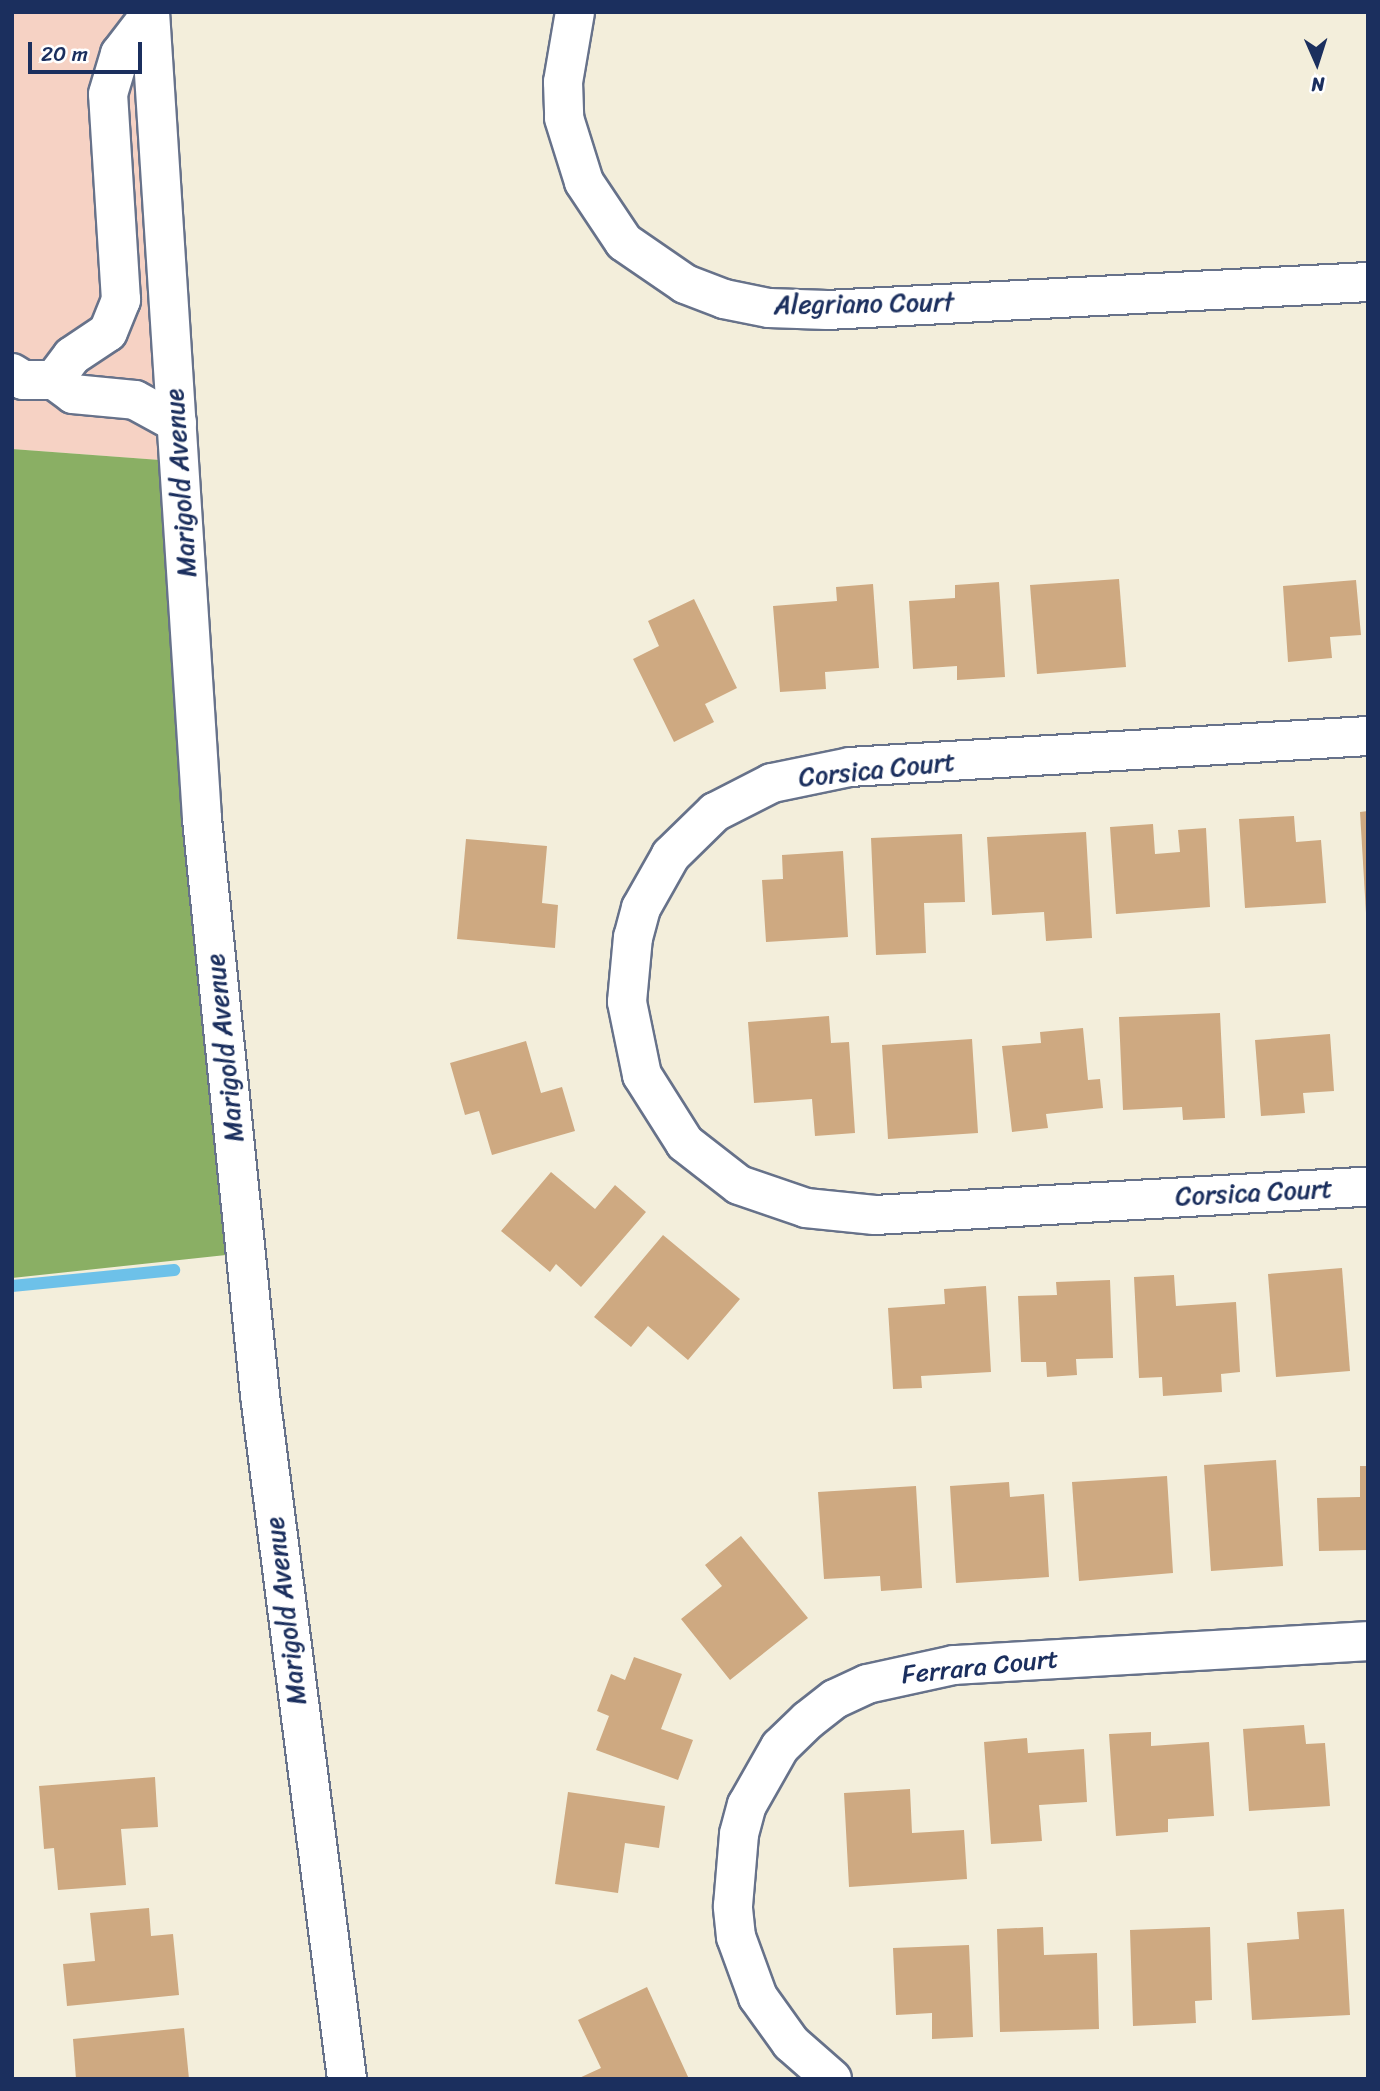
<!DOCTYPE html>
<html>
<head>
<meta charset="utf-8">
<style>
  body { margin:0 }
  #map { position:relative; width:1380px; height:2091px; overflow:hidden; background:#f3eedb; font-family:Sriracha,sans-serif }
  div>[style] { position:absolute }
  .built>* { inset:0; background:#f6d2c4 }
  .forest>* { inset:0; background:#8aaf64 }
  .stream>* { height:12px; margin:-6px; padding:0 6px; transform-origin:6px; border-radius:6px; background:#6dc1e9 }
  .building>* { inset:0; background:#cea981 }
  .roads { filter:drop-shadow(2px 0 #67728a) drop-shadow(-2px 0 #67728a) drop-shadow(0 2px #67728a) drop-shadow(0 -2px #67728a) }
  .minor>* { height:38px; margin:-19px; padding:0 19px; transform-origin:19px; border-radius:19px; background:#fff }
  .major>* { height:38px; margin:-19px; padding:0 19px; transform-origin:19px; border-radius:19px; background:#fff }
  span { translate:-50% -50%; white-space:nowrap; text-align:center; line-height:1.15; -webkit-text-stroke:6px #fff; paint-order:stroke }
  .street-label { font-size:26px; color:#1b2f5e }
  .frame { position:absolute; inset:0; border:14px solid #1b2f5e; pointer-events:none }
  .north { position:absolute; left:1282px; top:28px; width:70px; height:70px; -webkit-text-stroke:5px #fff; paint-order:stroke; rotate:177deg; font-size:19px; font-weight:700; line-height:28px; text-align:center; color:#1b2f5e }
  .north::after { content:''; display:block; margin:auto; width:24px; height:32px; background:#1b2f5e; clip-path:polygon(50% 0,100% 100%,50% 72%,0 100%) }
  .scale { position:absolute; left:28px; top:42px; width:114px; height:32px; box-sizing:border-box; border:4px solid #1b2f5e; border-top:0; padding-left:9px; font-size:21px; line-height:24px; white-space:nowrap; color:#1b2f5e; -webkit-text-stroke:5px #fff; paint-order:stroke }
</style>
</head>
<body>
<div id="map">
  <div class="built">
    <i style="clip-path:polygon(12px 12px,131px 12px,160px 460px,12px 449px)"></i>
  </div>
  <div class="forest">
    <i style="clip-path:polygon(12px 449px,160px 460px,182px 820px,226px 1255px,12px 1278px)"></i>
  </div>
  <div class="stream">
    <i style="left:12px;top:1286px;width:163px;rotate:-5.6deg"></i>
  </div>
  <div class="building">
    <i style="clip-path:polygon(1119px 579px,1126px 667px,1037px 674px,1030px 585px)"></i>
    <i style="clip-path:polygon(1356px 580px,1361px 635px,1330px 637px,1332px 658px,1288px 662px,1283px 586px)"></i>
    <i style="clip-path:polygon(999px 582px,1005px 677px,957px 680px,957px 666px,913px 669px,909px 601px,955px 598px,955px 585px)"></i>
    <i style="clip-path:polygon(873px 584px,879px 668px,825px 672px,826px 689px,780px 692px,773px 606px,837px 601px,836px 587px)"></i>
    <i style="clip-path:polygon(694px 599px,737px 688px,705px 704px,714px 722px,674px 742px,633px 659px,659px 646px,648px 621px)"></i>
    <i style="clip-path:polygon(1368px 811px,1368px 913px,1366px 913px,1360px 812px)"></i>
    <i style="clip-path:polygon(1294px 816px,1296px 842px,1321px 840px,1326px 903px,1245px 908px,1239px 819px)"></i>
    <i style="clip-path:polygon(1153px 824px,1155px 854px,1180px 852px,1178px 830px,1206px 828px,1210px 907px,1116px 914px,1110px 827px)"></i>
    <i style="clip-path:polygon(1086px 832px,1092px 938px,1046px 941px,1044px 912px,992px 915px,987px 837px)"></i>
    <i style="clip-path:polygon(962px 834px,965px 902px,924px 903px,926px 953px,876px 955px,871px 838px)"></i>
    <i style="clip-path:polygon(466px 839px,547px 846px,542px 903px,558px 905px,555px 948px,457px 939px)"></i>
    <i style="clip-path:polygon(843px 851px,848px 937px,766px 942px,762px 880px,783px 879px,782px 855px)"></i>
    <i style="clip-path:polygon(1220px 1013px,1225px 1118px,1183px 1120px,1182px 1107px,1123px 1110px,1119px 1017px)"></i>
    <i style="clip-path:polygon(829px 1016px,831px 1043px,849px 1042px,855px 1133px,815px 1136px,812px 1099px,754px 1103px,748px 1022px)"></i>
    <i style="clip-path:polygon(1083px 1028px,1088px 1080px,1100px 1079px,1103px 1108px,1046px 1114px,1048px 1128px,1012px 1132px,1002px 1046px,1041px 1043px,1040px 1032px)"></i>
    <i style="clip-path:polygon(1330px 1034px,1334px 1091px,1303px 1093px,1305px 1113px,1261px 1116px,1255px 1040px)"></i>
    <i style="clip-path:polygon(972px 1039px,978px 1133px,888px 1139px,882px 1045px)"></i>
    <i style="clip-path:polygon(526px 1041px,541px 1093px,562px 1087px,575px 1131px,492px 1155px,479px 1111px,465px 1115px,450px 1063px)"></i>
    <i style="clip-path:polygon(551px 1172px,595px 1209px,615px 1185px,646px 1212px,581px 1287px,556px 1264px,550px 1272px,501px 1231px)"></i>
    <i style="clip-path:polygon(663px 1235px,740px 1299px,688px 1360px,648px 1326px,631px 1347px,594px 1317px)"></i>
    <i style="clip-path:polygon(1342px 1268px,1350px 1371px,1276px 1377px,1268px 1274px)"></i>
    <i style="clip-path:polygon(1174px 1275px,1176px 1306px,1236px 1302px,1240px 1372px,1221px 1374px,1222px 1392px,1163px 1396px,1162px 1377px,1139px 1378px,1134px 1277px)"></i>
    <i style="clip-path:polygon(1110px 1280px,1113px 1358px,1076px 1359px,1077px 1375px,1047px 1377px,1046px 1362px,1021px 1362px,1018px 1296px,1057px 1295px,1056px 1282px)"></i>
    <i style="clip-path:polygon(986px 1286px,991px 1372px,921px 1376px,922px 1388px,893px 1389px,888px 1308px,945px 1304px,944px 1289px)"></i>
    <i style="clip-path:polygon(1276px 1460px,1283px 1566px,1211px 1571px,1204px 1465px)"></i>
    <i style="clip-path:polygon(1360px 1466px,1368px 1466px,1368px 1550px,1319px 1551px,1317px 1498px,1360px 1497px)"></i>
    <i style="clip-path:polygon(1167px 1476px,1173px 1573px,1079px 1581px,1072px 1482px)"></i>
    <i style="clip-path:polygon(1009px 1482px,1010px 1497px,1044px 1494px,1049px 1577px,956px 1583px,950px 1486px)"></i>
    <i style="clip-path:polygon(916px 1486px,922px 1588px,881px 1591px,880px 1576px,824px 1579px,818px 1492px)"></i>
    <i style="clip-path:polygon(741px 1536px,808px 1618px,730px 1680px,681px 1619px,722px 1586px,705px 1565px)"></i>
    <i style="clip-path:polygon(634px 1657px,682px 1674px,661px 1729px,693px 1740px,678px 1780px,596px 1750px,609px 1716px,597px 1711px,611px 1674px,625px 1680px)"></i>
    <i style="clip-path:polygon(1304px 1725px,1306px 1744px,1325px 1743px,1330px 1806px,1249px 1811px,1243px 1729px)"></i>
    <i style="clip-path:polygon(1151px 1732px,1151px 1746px,1209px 1742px,1214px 1816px,1168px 1819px,1168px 1832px,1116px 1836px,1109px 1734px)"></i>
    <i style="clip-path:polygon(1027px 1738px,1028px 1753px,1084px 1749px,1087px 1802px,1039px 1805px,1042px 1841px,991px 1844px,984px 1742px)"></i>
    <i style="clip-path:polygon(155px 1777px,158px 1827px,121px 1829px,126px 1885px,58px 1890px,54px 1848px,44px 1849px,39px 1786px)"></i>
    <i style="clip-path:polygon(910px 1789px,912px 1833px,964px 1830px,967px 1879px,849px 1887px,844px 1793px)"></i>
    <i style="clip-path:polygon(568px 1792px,665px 1806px,659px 1848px,625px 1843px,618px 1893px,555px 1884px)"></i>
    <i style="clip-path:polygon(149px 1908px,151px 1936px,173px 1934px,179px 1995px,67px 2006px,63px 1964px,95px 1961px,90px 1913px)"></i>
    <i style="clip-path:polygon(1344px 1909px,1350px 2015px,1252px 2020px,1247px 1943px,1299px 1939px,1297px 1912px)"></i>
    <i style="clip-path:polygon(1043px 1927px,1044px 1955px,1097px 1953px,1099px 2029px,1000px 2032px,997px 1929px)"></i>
    <i style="clip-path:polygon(1210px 1927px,1212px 2000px,1195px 2001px,1196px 2023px,1133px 2026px,1130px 1930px)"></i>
    <i style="clip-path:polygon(969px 1945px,973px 2037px,932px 2039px,932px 2013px,896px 2015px,893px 1948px)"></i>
    <i style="clip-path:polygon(647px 1987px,689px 2079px,577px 2079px,601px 2068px,578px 2020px)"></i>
    <i style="clip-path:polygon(184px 2028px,189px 2079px,76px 2079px,73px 2039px)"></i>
  </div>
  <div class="roads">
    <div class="minor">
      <i style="left:575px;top:12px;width:71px;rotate:99.7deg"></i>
      <i style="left:563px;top:82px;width:36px;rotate:88deg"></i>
      <i style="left:564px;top:118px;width:67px;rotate:72.6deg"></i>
      <i style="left:584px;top:182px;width:72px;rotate:56.3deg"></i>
      <i style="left:624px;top:242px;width:74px;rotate:34.5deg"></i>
      <i style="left:685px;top:284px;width:42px;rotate:21deg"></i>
      <i style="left:724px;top:299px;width:46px;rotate:11.3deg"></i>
      <i style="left:769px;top:308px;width:58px;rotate:2deg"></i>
      <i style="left:827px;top:310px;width:542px;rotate:-2.96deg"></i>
      <i style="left:12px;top:373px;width:13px;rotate:32deg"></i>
      <i style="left:23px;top:380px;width:31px"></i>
      <i style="left:54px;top:380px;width:24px;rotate:36deg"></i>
      <i style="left:73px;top:394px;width:62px;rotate:5.5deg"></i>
      <i style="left:135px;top:400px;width:48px;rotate:28.7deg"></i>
      <i style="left:54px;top:380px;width:30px;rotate:-53deg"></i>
      <i style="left:72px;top:356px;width:43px;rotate:-33.7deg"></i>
      <i style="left:108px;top:332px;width:35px;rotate:-68deg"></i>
      <i style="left:121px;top:300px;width:206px;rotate:-93.6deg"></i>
      <i style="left:108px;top:94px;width:42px;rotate:-73.3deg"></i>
      <i style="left:120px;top:54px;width:49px;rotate:-52.4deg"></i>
      <i style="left:1368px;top:736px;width:519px;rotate:176.58deg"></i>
      <i style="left:850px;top:767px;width:80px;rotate:168.4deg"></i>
      <i style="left:772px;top:783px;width:64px;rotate:153deg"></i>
      <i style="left:715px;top:812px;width:62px;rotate:135.7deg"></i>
      <i style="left:671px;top:855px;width:61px;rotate:119.5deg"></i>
      <i style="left:641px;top:908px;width:30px;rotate:105deg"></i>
      <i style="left:633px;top:937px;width:65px;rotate:95.3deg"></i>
      <i style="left:627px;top:1002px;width:75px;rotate:78.4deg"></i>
      <i style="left:642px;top:1075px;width:80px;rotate:57.7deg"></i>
      <i style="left:685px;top:1143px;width:68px;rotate:37.9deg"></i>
      <i style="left:739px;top:1185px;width:71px;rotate:18.9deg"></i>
      <i style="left:806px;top:1208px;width:69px;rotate:5.8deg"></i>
      <i style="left:875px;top:1215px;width:494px;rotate:-3.3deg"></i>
      <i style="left:832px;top:2079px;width:55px;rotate:-138.7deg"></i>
      <i style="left:791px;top:2043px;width:57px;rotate:-125.7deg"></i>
      <i style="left:758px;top:1997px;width:64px;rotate:-110.1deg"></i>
      <i style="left:736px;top:1937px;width:31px;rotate:-96deg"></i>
      <i style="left:733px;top:1906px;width:72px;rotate:-85.2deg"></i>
      <i style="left:739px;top:1834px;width:30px;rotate:-75deg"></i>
      <i style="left:747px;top:1805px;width:67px;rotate:-60.4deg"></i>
      <i style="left:780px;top:1747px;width:39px;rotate:-44deg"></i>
      <i style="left:808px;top:1720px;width:34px;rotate:-38deg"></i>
      <i style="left:835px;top:1699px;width:35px;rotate:-25deg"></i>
      <i style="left:867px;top:1684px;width:89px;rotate:-12.3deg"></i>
      <i style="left:954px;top:1665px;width:415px;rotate:-3.3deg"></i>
    </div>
    <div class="major">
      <i style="left:150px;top:12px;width:809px;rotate:86.31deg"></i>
      <i style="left:202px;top:819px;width:579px;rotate:84.25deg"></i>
      <i style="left:260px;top:1395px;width:690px;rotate:82.75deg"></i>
    </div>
  </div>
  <div class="street-label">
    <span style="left:864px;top:304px;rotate:-1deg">Alegriano Court</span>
    <span style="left:181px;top:483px;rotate:-94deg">Marigold Avenue</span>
    <span style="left:877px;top:770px;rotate:-6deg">Corsica Court</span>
    <span style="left:225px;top:1048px;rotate:-96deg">Marigold Avenue</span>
    <span style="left:1254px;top:1193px;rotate:-3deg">Corsica Court</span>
    <span style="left:286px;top:1611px;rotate:-97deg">Marigold Avenue</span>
    <span style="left:980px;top:1667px;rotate:-6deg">Ferrara Court</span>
  </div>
  <div class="frame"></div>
  <div class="north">N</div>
  <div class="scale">20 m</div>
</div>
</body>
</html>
